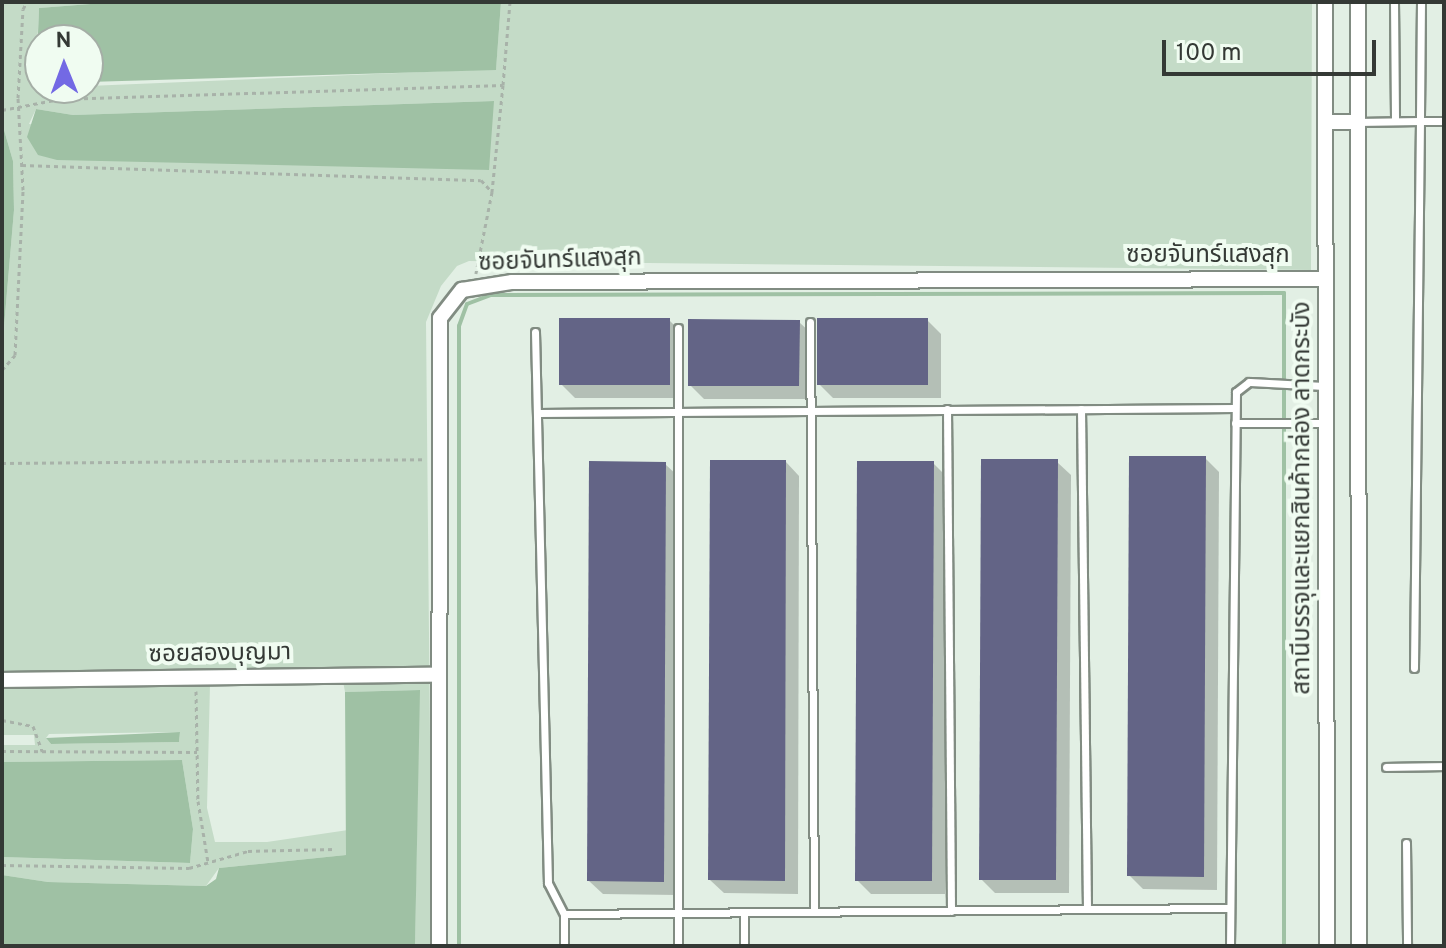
<!DOCTYPE html>
<html>
<head>
<meta charset="utf-8">
<style>
  body { margin:0 }
  #map { position:relative; width:1446px; height:948px; overflow:hidden; background:#e2efe4; font-family:Overpass,"Noto Sans Thai",sans-serif }
  div>[style] { position:absolute }
  .green>* { inset:0; background:#c4dbc7 }
  .water>* { inset:0; background:#9fc1a4 }
  .shadow>* { inset:0; background:#0003 }
  .stream>* { height:4px; margin:-2px; padding:0 2px; transform-origin:2px; border-radius:2px; background:#9fc1a4 }
  .building>* { inset:0; background:#636486 }
  .path>* { height:3px; margin-top:-1.5px; transform-origin:0; background:repeating-linear-gradient(90deg,#a8b2a9 0 4px,transparent 0 8px) }
  .roads { filter:drop-shadow(2px 0 #818c82) drop-shadow(-2px 0 #818c82) drop-shadow(0 2px #818c82) drop-shadow(0 -2px #818c82) }
  .lane>* { height:7px; margin:-3.5px; padding:0 3.5px; transform-origin:3.5px; border-radius:3.5px; background:#fff }
  .street>* { height:14px; margin:-7px; padding:0 7px; transform-origin:7px; border-radius:7px; background:#fff }
  span { translate:-50% -50%; white-space:nowrap; text-align:center; line-height:1.15; -webkit-text-stroke:8px #f0fcf1; paint-order:stroke }
  .street-label { font-size:24px; color:#343935 }
  .frame { position:absolute; inset:0; border:4px solid #343935; pointer-events:none }
  .north { position:absolute; left:24px; top:24px; width:80px; height:80px; box-sizing:border-box; background:#f0fcf1; border:2px solid #a5aea6; border-radius:50%; rotate:359deg; font-size:22px; font-weight:700; line-height:32px; text-align:center; color:#343935 }
  .north::after { content:''; display:block; margin:auto; width:28px; height:36px; background:#7369e4; clip-path:polygon(50% 0,100% 100%,50% 72%,0 100%) }
  .scale { position:absolute; left:1162px; top:40px; width:214px; height:36px; box-sizing:border-box; border:4px solid #343935; border-top:0; padding-left:10px; font-size:24px; line-height:28px; white-space:nowrap; color:#343935; -webkit-text-stroke:6px #f0fcf1; paint-order:stroke }
</style>
</head>
<body>
<div id="map">
  <div class="green">
    <i style="clip-path:polygon(evenodd,2px 2px,116px 2px,39px 8px,36px 69px,40px 88px,496px 69px,501px 2px,1312px 2px,1311px 270px,469px 261px,457px 266px,441px 286px,426px 322px,432px 946px,415px 946px,419px 690px,345px 692px,343px 681px,210px 685px,207px 808px,215px 842px,267px 842px,348px 830px,346px 855px,219px 868px,206px 886px,48px 882px,2px 875px,2px 857px,190px 863px,193px 829px,182px 760px,2px 762px,2px 745px,35px 745px,34px 735px,2px 735px,2px 350px,14px 210px,13px 161px,2px 123px,2px 2px,493px 101px,488px 170px,29px 124px,36px 109px,73px 115px,493px 101px,2px 2px,180px 732px,179px 742px,51px 744px,46px 738px,49px 734px,180px 732px)"></i>
  </div>
  <div class="water">
    <i style="clip-path:polygon(116px 2px,501px 2px,496px 70px,88px 82px,88px 40px,40px 40px,40px 83px,36px 83px,39px 8px)"></i>
    <i style="clip-path:polygon(494px 101px,489px 170px,57px 160px,38px 155px,27px 137px,36px 109px,73px 115px)"></i>
    <i style="clip-path:polygon(2px 123px,13px 161px,14px 210px,2px 350px)"></i>
    <i style="clip-path:polygon(420px 690px,415px 946px,2px 946px,2px 875px,48px 882px,206px 886px,216px 879px,219px 868px,346px 855px,345px 692px)"></i>
    <i style="clip-path:polygon(180px 732px,179px 742px,51px 744px,46px 738px)"></i>
    <i style="clip-path:polygon(182px 760px,193px 829px,190px 863px,2px 857px,2px 762px)"></i>
  </div>
  <div class="shadow">
    <i style="clip-path:polygon(669px 320px,683px 334px,683px 398px,575px 398px,561px 384px)"></i>
    <i style="clip-path:polygon(927px 320px,941px 334px,941px 398px,833px 398px,819px 384px)"></i>
    <i style="clip-path:polygon(799px 322px,813px 335px,812px 399px,704px 399px,690px 385px)"></i>
    <i style="clip-path:polygon(1205px 458px,1219px 472px,1217px 890px,1143px 889px,1130px 876px)"></i>
    <i style="clip-path:polygon(786px 462px,799px 476px,798px 894px,724px 893px,710px 880px)"></i>
    <i style="clip-path:polygon(1057px 462px,1071px 475px,1069px 893px,995px 893px,981px 879px)"></i>
    <i style="clip-path:polygon(933px 463px,947px 477px,945px 894px,871px 894px,857px 880px)"></i>
    <i style="clip-path:polygon(665px 464px,679px 477px,677px 895px,603px 894px,589px 881px)"></i>
  </div>
  <div class="stream">
    <i style="left:459px;top:946px;width:620px;rotate:-90deg"></i>
    <i style="left:459px;top:326px;width:23px;rotate:-70deg"></i>
    <i style="left:467px;top:304px;width:25px;rotate:-21deg"></i>
    <i style="left:490px;top:295px;width:794px;rotate:-0.14deg"></i>
    <i style="left:1284px;top:293px;width:653px;rotate:90deg"></i>
  </div>
  <div class="building">
    <i style="clip-path:polygon(559px 318px,670px 318px,670px 385px,559px 385px)"></i>
    <i style="clip-path:polygon(817px 318px,928px 318px,928px 385px,817px 385px)"></i>
    <i style="clip-path:polygon(688px 319px,800px 320px,799px 386px,688px 386px)"></i>
    <i style="clip-path:polygon(1129px 456px,1206px 456px,1204px 877px,1127px 876px)"></i>
    <i style="clip-path:polygon(981px 459px,1058px 459px,1056px 880px,979px 880px)"></i>
    <i style="clip-path:polygon(710px 460px,786px 460px,785px 881px,708px 880px)"></i>
    <i style="clip-path:polygon(589px 461px,666px 462px,664px 882px,587px 881px)"></i>
    <i style="clip-path:polygon(857px 461px,934px 461px,932px 881px,855px 881px)"></i>
  </div>
  <div class="path">
    <i style="left:503px;top:85px;width:83px;rotate:-85.2deg"></i>
    <i style="left:2px;top:110px;width:59px;rotate:-10.7deg"></i>
    <i style="left:60px;top:99px;width:443px;rotate:-1.8deg"></i>
    <i style="left:503px;top:85px;width:108px;rotate:95.9deg"></i>
    <i style="left:492px;top:192px;width:83px;rotate:101.2deg"></i>
    <i style="left:22px;top:165px;width:459px;rotate:1.9deg"></i>
    <i style="left:481px;top:180px;width:16px;rotate:47deg"></i>
    <i style="left:2px;top:370px;width:20px;rotate:-49deg"></i>
    <i style="left:15px;top:355px;width:165px;rotate:-87.2deg"></i>
    <i style="left:23px;top:190px;width:92px;rotate:-93.1deg"></i>
    <i style="left:18px;top:98px;width:89px;rotate:-86.8deg"></i>
    <i style="left:23px;top:9px;width:8px;rotate:-60deg"></i>
    <i style="left:2px;top:463px;width:424px;rotate:-0.5deg"></i>
    <i style="left:196px;top:691px;width:110px;rotate:89deg"></i>
    <i style="left:198px;top:801px;width:62px;rotate:80.7deg"></i>
    <i style="left:2px;top:720px;width:32px;rotate:11deg"></i>
    <i style="left:33px;top:726px;width:27px;rotate:70deg"></i>
    <i style="left:2px;top:751px;width:195px;rotate:0.3deg"></i>
    <i style="left:2px;top:865px;width:187px;rotate:0.9deg"></i>
    <i style="left:189px;top:868px;width:61px;rotate:-16.1deg"></i>
    <i style="left:248px;top:851px;width:87px;rotate:-1.3deg"></i>
  </div>
  <div class="roads">
    <div class="lane">
      <i style="left:1394px;top:2px;width:119px;rotate:89.5deg"></i>
      <i style="left:1421px;top:2px;width:119px;rotate:90.5deg"></i>
      <i style="left:1420px;top:121px;width:24px"></i>
      <i style="left:1357px;top:122px;width:63px;rotate:-0.9deg"></i>
      <i style="left:1420px;top:121px;width:547px;rotate:90.63deg"></i>
      <i style="left:810px;top:322px;width:590px;rotate:89.61deg"></i>
      <i style="left:535px;top:332px;width:551px;rotate:88.65deg"></i>
      <i style="left:548px;top:883px;width:35px;rotate:63deg"></i>
      <i style="left:564px;top:914px;width:32px;rotate:90deg"></i>
      <i style="left:947px;top:409px;width:502px;rotate:89.54deg"></i>
      <i style="left:1081px;top:409px;width:500px;rotate:89.31deg"></i>
      <i style="left:538px;top:413px;width:697px;rotate:-0.41deg"></i>
      <i style="left:1235px;top:423px;width:90px"></i>
      <i style="left:1386px;top:767px;width:58px;rotate:-1deg"></i>
      <i style="left:1406px;top:843px;width:103px;rotate:89.4deg"></i>
      <i style="left:744px;top:912px;width:34px;rotate:90deg"></i>
      <i style="left:564px;top:914px;width:666px;rotate:-0.52deg"></i>
      <i style="left:678px;top:946px;width:618px;rotate:-90deg"></i>
      <i style="left:1230px;top:946px;width:554px;rotate:-89.38deg"></i>
      <i style="left:1236px;top:392px;width:16px;rotate:-38deg"></i>
      <i style="left:1249px;top:382px;width:76px;rotate:3deg"></i>
    </div>
    <div class="street">
      <i style="left:1325px;top:2px;width:944px;rotate:89.88deg"></i>
      <i style="left:1358px;top:2px;width:944px;rotate:89.94deg"></i>
      <i style="left:1325px;top:122px;width:32px"></i>
      <i style="left:2px;top:680px;width:436px;rotate:-0.7deg"></i>
      <i style="left:439px;top:946px;width:628px;rotate:-89.91deg"></i>
      <i style="left:440px;top:318px;width:36px;rotate:-52deg"></i>
      <i style="left:462px;top:290px;width:51px;rotate:-9.1deg"></i>
      <i style="left:512px;top:282px;width:813px;rotate:-0.21deg"></i>
    </div>
  </div>
  <div class="street-label">
    <span style="left:1208px;top:257px">ซอยจันทร์แสงสุก</span>
    <span style="left:560px;top:262px;rotate:-2deg">ซอยจันทร์แสงสุก</span>
    <span style="left:1304px;top:498px;rotate:-90deg">สถานีบรรจุและแยกสินค้ากล่อง ลาดกระบัง</span>
    <span style="left:220px;top:655px;rotate:-1deg">ซอยสองบุญมา</span>
  </div>
  <div class="frame"></div>
  <div class="north">N</div>
  <div class="scale">100 m</div>
</div>
</body>
</html>
